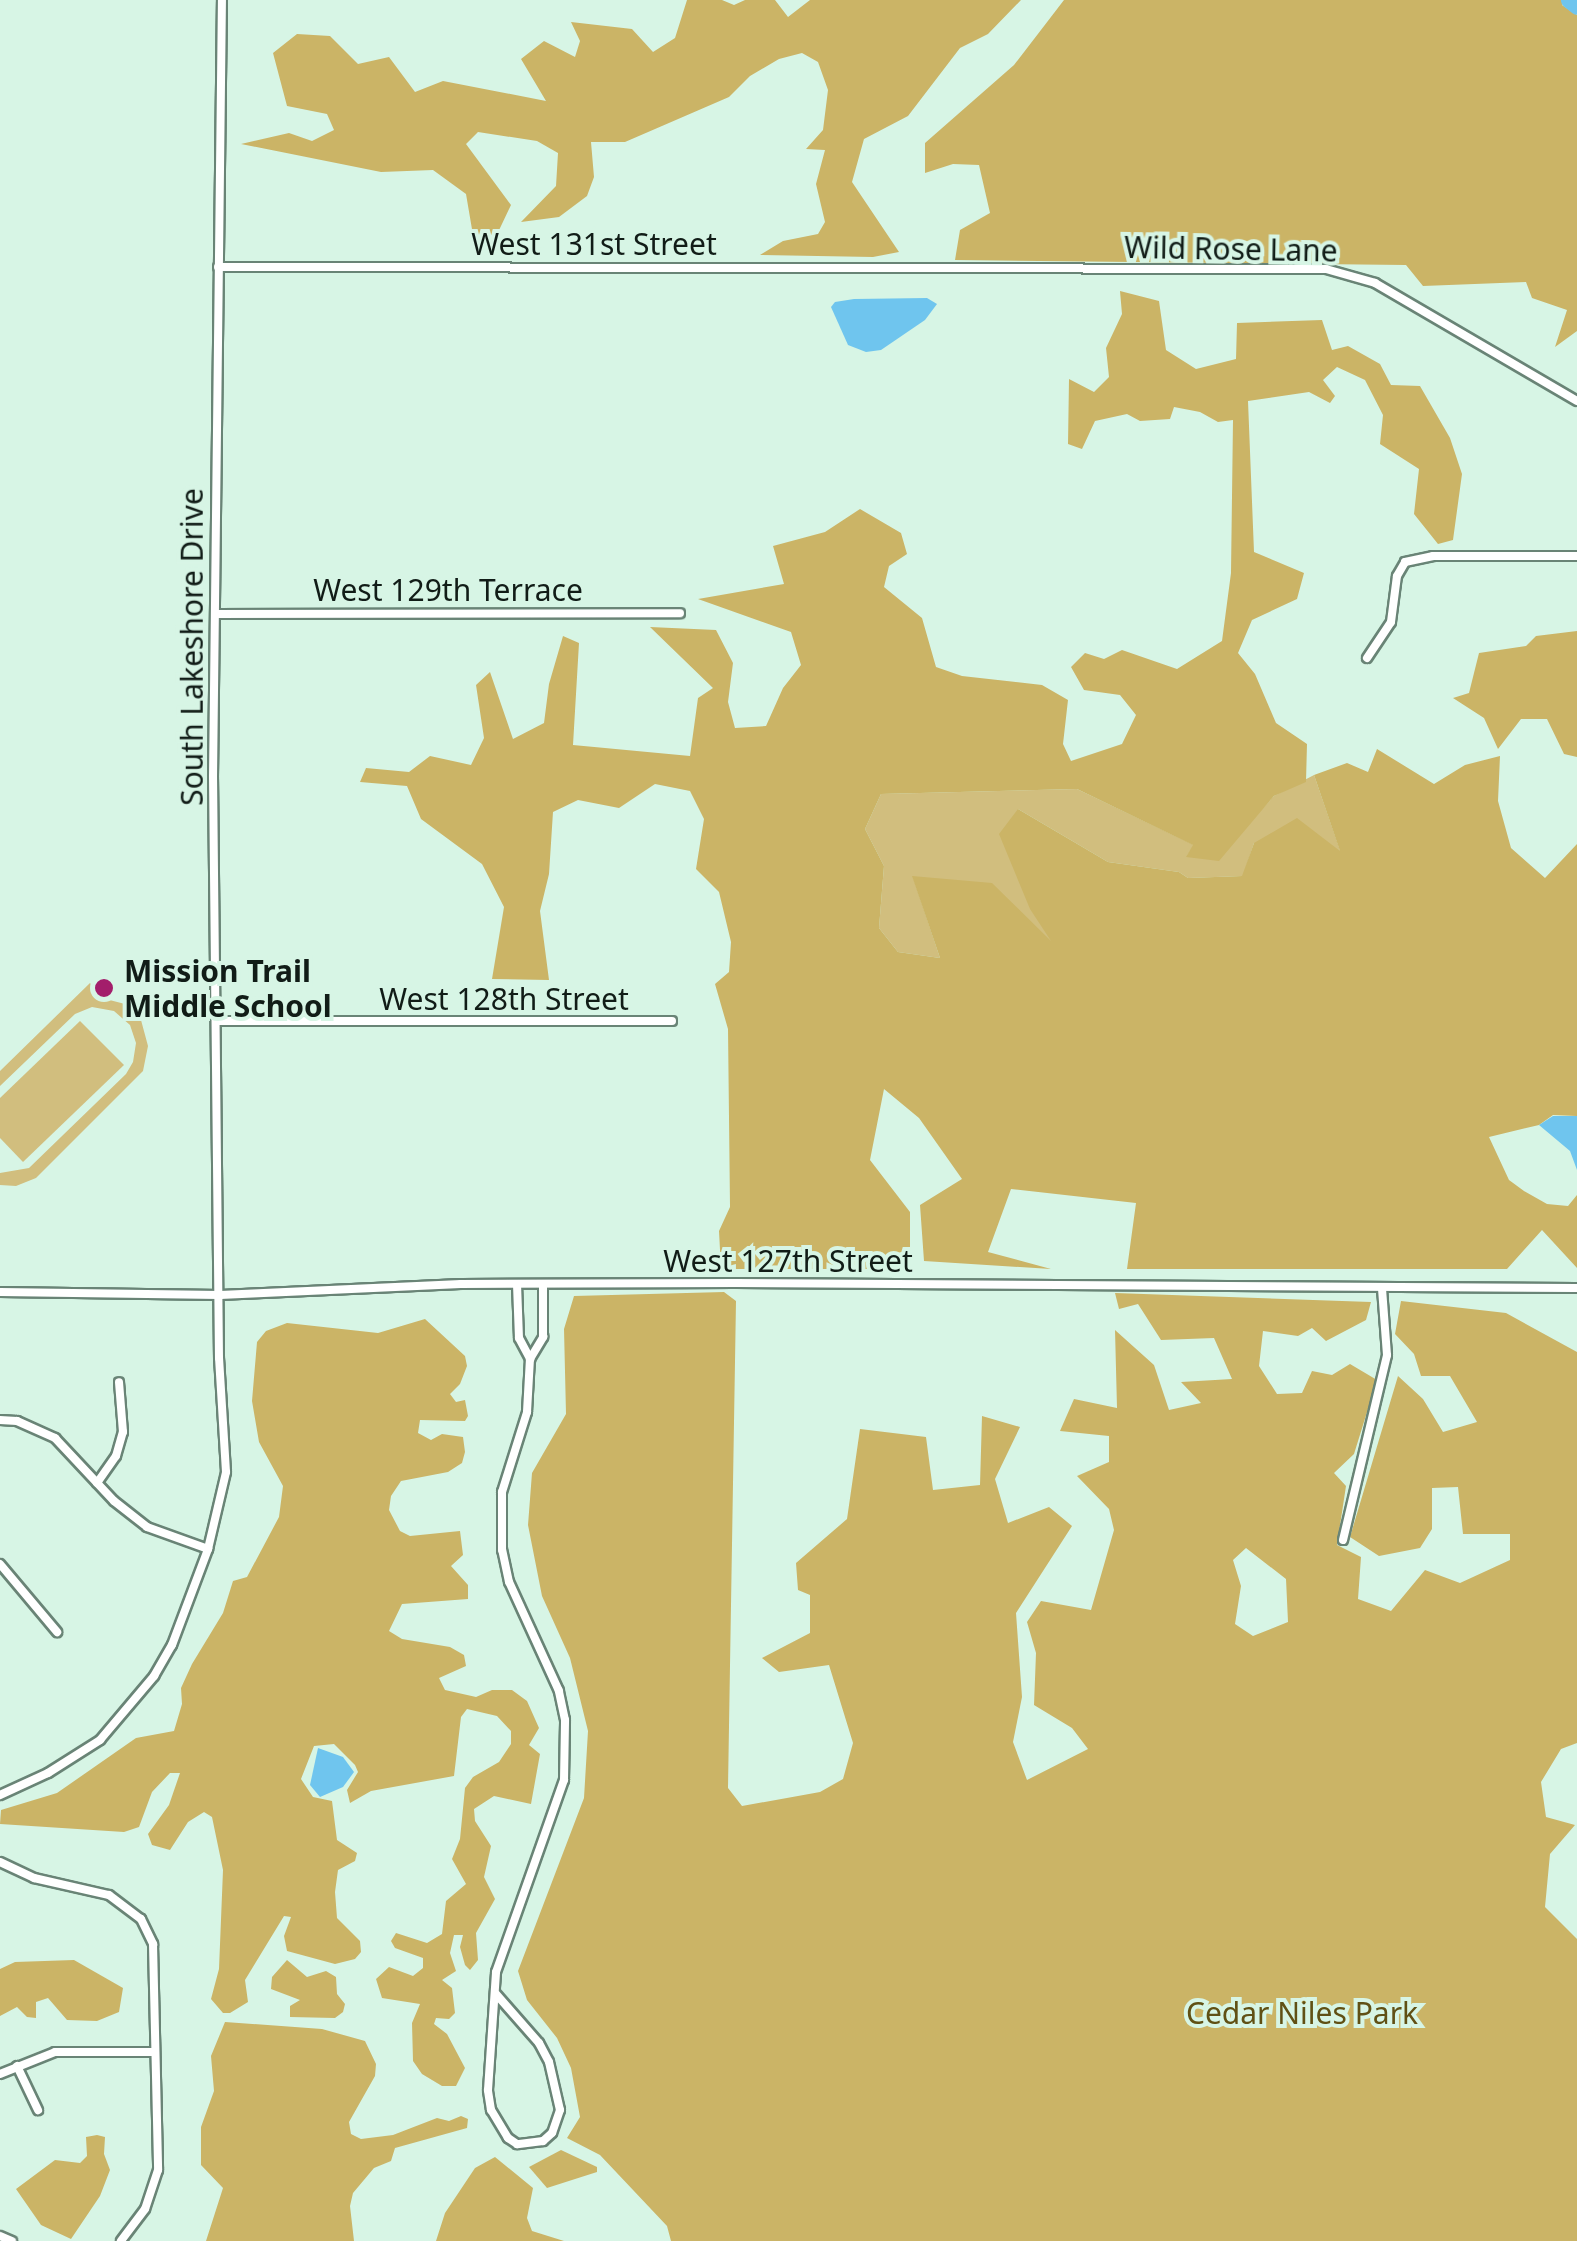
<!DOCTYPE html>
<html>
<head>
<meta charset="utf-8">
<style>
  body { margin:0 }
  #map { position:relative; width:1577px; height:2241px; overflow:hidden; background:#d7f5e5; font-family:"Noto Sans",sans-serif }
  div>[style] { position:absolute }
  .green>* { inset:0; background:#d1be7e }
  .forest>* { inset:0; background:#cbb466 }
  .water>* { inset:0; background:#6fc5ee }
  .river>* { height:15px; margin:-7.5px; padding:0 7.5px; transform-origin:7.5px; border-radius:7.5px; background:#6fc5ee }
  .roads { filter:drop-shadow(2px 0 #698476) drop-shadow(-2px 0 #698476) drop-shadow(0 2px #698476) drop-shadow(0 -2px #698476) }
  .minor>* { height:8px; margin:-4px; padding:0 4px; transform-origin:4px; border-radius:4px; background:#fff }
  .dots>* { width:28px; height:28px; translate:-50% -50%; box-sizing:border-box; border:5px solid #d7f5e5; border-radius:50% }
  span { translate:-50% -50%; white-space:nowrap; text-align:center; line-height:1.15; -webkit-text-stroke:8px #d7f5e5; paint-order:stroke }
  .street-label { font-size:30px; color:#111c17 }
  .poi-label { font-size:30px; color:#111c17; font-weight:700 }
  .left { translate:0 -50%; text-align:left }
  .park-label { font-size:30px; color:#605014 }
</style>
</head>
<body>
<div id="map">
  <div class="green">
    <i style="clip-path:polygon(1314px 775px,1341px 853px,1254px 843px,1243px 876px,1188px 878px,1179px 872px,1108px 862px,1018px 809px,1056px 947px,913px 877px,940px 958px,898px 952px,879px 928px,884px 866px,865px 829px,881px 794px,1077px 789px,1194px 845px,1187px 856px,1252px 820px,1274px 796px)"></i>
    <i style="clip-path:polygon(90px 983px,98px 991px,94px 996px,125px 1004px,141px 1020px,148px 1046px,143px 1071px,36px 1178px,16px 1186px,0 1185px,0 1173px,29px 1168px,126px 1074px,133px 1062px,136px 1043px,130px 1025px,114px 1011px,92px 1007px,75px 1014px,0 1086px,0 1071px)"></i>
    <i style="clip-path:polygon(80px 1021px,124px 1065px,23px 1162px,0 1138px,0 1098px)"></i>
  </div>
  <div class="forest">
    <i style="clip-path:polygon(687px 0,722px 0,734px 5px,745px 0,775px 0,788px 17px,810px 0,1021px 0,988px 34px,960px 48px,908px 116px,864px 139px,852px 182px,899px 252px,873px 257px,760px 255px,783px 241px,818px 234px,825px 222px,816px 184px,825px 150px,806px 149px,823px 130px,828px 90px,818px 62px,802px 53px,779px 59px,750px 76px,729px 97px,625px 142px,591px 142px,594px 177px,587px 196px,559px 217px,521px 222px,556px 186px,558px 153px,537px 141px,478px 132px,466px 144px,511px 205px,492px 245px,474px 241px,466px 194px,433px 170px,381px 172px,241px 144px,289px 133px,312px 141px,334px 130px,327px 114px,287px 106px,273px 53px,297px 34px,330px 36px,358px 64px,389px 57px,415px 92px,443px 81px,546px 101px,521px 59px,544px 41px,575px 57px,580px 41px,571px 22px,632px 29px,653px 52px,675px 38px)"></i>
    <i style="clip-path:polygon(1064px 0,1566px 0,1562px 5px,1577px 15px,1577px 331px,1555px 347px,1567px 310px,1532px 298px,1526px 282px,1423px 286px,1406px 265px,955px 260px,960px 230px,990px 213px,979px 165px,953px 164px,925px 173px,925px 143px,1014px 65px)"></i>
    <i style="clip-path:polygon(1120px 291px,1159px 301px,1166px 350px,1196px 369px,1236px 359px,1237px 323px,1322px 320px,1332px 350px,1348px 346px,1380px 364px,1391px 385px,1420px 386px,1450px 438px,1462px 474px,1453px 540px,1438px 544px,1414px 514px,1419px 469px,1380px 444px,1383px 415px,1365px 380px,1337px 367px,1323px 380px,1335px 396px,1330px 403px,1309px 392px,1248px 401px,1254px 552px,1304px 573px,1297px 599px,1252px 620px,1238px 653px,1255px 674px,1276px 723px,1307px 744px,1306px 782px,1274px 796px,1219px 861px,1186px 857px,1193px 845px,1077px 789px,881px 794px,865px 829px,884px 866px,879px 928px,898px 952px,940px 958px,912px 876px,992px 883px,1051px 941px,1030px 909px,999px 834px,1018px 809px,1108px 862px,1179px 872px,1188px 878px,1242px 876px,1254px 843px,1297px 818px,1340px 851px,1314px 775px,1347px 763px,1368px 772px,1377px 749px,1434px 784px,1465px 765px,1500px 756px,1498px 801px,1511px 848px,1545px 878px,1577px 844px,1577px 1116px,1553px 1115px,1539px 1125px,1489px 1137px,1509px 1180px,1524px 1191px,1547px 1204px,1568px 1206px,1577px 1195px,1577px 1268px,1542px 1230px,1507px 1269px,1127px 1269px,1136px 1203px,1011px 1189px,988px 1252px,1051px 1269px,924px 1261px,920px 1205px,962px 1179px,919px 1118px,884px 1089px,870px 1160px,910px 1212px,910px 1269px,721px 1269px,719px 1231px,730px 1207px,728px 1029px,715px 984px,729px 972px,731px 942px,719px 892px,696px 869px,704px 819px,690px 791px,655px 784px,619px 808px,578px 800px,553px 812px,549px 874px,540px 911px,549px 980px,492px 979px,504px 907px,482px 864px,421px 819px,407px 786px,360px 782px,366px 768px,409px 772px,430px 756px,471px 765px,484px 738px,476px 685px,490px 672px,513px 739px,544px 723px,549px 684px,563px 636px,579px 643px,573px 745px,690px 756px,698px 698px,713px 688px,650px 627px,716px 630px,733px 663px,728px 702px,735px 728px,766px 726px,783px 688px,801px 665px,791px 632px,698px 599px,784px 584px,773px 546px,825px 532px,860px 509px,901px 533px,907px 554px,889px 566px,884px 587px,922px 618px,936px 667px,962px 676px,1042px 685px,1068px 700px,1063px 744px,1071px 761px,1122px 744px,1136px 715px,1120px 695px,1084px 690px,1071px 667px,1085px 653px,1104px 659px,1122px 650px,1177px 669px,1222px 641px,1231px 573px,1233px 420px,1218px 422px,1200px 412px,1174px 407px,1170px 419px,1140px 421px,1127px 414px,1095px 421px,1082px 449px,1068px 444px,1069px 379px,1094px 392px,1109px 377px,1106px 348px,1122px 314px)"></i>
    <i style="clip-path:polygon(1577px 631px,1577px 757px,1564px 754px,1547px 719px,1521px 719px,1498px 749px,1484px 718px,1453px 698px,1469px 693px,1479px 653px,1526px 646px,1536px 636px)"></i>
    <i style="clip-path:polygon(evenodd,724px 1292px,736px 1301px,728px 1788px,742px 1806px,820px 1792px,843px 1779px,853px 1743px,829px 1665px,779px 1672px,762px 1658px,810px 1633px,810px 1595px,798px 1590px,796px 1563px,847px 1519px,860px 1429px,926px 1437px,933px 1490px,980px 1485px,982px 1416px,1020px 1427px,995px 1479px,1008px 1523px,1049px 1507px,1072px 1526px,1016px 1613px,1022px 1697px,1013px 1742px,1027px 1780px,1088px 1749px,1072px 1728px,1034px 1705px,1036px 1653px,1027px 1622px,1041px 1601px,1091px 1610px,1114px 1530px,1109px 1509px,1077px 1476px,1109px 1462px,1109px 1436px,1060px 1431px,1074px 1399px,1117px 1408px,1115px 1330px,1154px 1365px,1169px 1410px,1201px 1403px,1181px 1382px,1232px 1379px,1214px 1338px,1161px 1340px,1138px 1304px,1119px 1309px,1115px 1293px,1371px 1302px,1366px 1320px,1326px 1341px,1312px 1328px,1298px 1336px,1263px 1331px,1259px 1366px,1277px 1394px,1302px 1393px,1312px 1371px,1332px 1375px,1350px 1364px,1377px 1380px,1354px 1454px,1334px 1473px,1346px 1486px,1337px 1545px,1361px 1557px,1358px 1599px,1391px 1611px,1425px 1570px,1460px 1583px,1510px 1560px,1510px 1534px,1463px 1534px,1458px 1487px,1432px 1488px,1432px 1529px,1420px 1548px,1379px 1556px,1350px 1537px,1398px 1376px,1423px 1399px,1443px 1432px,1477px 1422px,1450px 1376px,1421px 1376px,1414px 1354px,1395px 1334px,1401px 1301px,1506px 1313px,1577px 1352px,1577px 1743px,1561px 1749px,1541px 1782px,1546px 1817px,1575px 1825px,1550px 1854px,1545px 1907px,1577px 1939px,1577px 2241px,671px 2241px,667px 2226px,600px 2155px,567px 2138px,580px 2117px,571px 2068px,557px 2038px,527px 2000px,518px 1971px,584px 1798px,588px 1731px,570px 1658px,542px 1596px,528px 1525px,532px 1473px,566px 1414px,564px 1329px,574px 1296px,724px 1292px,1246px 1548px,1286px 1579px,1288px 1622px,1253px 1636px,1235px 1624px,1241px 1586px,1233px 1560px,1246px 1548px)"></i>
    <i style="clip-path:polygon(425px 1319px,465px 1356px,467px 1366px,460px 1384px,450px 1394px,456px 1402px,465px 1400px,468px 1416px,465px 1421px,420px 1420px,418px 1433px,431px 1440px,442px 1434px,463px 1437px,465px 1452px,462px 1463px,448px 1472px,401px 1481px,391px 1496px,389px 1510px,400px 1531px,410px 1536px,460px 1531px,463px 1555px,451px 1566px,468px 1585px,468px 1599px,402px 1604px,389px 1631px,402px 1639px,450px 1647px,464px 1655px,466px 1666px,439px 1678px,445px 1690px,476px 1697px,492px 1690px,512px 1690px,527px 1701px,539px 1728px,529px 1745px,540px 1754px,531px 1804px,494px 1796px,474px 1809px,475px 1821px,491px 1846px,484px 1877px,495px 1899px,476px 1933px,478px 1960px,470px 1970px,465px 1965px,460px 1947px,463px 1935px,454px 1935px,450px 1953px,456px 1971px,442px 1980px,452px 1988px,455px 2013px,449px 2019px,436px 2018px,434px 2024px,447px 2034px,465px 2068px,456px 2086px,442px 2086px,422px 2074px,413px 2061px,412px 2023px,420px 2004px,382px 1998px,376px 1979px,389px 1967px,413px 1976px,423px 1968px,423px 1958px,395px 1948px,391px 1941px,396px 1933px,427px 1943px,442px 1934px,446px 1901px,466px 1884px,452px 1859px,460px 1839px,465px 1788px,473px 1777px,499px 1762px,511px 1744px,511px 1731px,497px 1716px,467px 1709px,461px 1717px,454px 1776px,371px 1791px,350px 1803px,347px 1790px,358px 1772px,355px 1765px,334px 1744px,314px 1746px,301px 1779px,313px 1797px,332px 1801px,337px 1840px,357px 1853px,355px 1861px,338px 1870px,335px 1892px,337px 1918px,360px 1941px,361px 1952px,355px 1959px,335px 1964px,287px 1951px,284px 1936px,291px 1917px,284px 1916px,245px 1980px,248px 2002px,230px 2013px,223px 2013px,211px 1999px,219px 1969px,223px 1870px,212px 1817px,204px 1812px,188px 1822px,170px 1850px,152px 1845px,148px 1834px,169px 1805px,180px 1773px,170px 1773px,152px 1792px,139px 1827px,124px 1832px,0 1824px,1px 1810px,57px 1793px,136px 1738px,174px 1731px,182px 1704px,181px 1688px,192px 1664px,223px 1613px,233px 1581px,247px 1577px,279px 1517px,283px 1486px,259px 1442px,252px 1401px,257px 1342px,266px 1331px,287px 1323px,378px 1333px)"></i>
    <i style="clip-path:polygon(74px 1960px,123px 1988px,119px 2012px,97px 2021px,67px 2020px,48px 1998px,36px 2002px,36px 2018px,27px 2017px,17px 2007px,0 2016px,0 1969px,15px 1962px)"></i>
    <i style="clip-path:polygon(287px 1960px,307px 1977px,326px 1971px,336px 1977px,337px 1994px,345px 2004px,343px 2012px,335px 2018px,290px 2017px,290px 2006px,300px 2000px,271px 1989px,272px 1977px)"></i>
    <i style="clip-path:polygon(225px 2022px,322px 2029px,365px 2041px,376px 2064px,375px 2076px,349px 2122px,351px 2134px,361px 2139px,393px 2135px,437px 2118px,449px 2121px,461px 2116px,468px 2119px,467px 2128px,395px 2148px,391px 2161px,374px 2168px,353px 2193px,350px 2206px,354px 2241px,206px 2241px,223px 2188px,201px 2165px,201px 2127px,214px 2091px,211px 2056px)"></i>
    <i style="clip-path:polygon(97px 2135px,105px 2137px,104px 2154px,110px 2170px,100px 2196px,71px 2239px,41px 2225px,16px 2189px,55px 2160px,80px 2163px,87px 2156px,86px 2137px)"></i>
    <i style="clip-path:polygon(561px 2150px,597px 2167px,597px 2172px,547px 2188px,529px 2167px)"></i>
    <i style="clip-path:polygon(495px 2157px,533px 2188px,527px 2218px,532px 2231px,564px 2241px,436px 2241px,445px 2213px,475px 2168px)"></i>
  </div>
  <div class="water">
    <i style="clip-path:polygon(927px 298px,937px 304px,925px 320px,881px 350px,866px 352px,848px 345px,831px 307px,835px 302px,854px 299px)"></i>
    <i style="clip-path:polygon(1553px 1116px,1577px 1116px,1577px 1170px,1570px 1151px,1539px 1125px)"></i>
    <i style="clip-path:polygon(318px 1748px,343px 1757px,354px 1772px,343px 1787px,320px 1797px,310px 1785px)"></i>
  </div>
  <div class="river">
    <i style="left:1568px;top:0;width:11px;rotate:38deg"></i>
  </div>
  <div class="roads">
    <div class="minor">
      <i style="left:218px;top:267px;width:1108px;rotate:0.1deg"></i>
      <i style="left:1326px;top:269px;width:51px;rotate:15.9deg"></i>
      <i style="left:1375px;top:283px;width:234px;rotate:30.3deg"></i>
      <i style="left:215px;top:614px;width:465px;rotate:-0.1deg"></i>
      <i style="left:1367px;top:658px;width:43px;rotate:-56.3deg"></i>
      <i style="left:1391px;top:622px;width:46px;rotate:-82.6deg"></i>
      <i style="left:1397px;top:576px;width:16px;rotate:-60deg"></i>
      <i style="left:1405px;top:562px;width:29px;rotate:-12deg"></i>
      <i style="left:1433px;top:556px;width:144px"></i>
      <i style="left:217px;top:1021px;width:455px"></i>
      <i style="left:517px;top:1284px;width:54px;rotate:87.9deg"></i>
      <i style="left:519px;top:1338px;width:24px;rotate:62deg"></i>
      <i style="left:530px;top:1359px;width:26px;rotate:-59deg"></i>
      <i style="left:543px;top:1337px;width:53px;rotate:-90deg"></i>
      <i style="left:0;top:1292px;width:220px;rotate:0.8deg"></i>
      <i style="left:220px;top:1295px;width:241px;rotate:-2.6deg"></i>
      <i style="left:461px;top:1284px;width:275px;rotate:-0.2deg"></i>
      <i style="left:736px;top:1283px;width:841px;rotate:0.34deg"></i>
      <i style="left:0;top:1420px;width:17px;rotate:3deg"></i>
      <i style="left:17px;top:1421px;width:42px;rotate:24.1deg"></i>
      <i style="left:55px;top:1438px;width:86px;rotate:46.9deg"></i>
      <i style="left:114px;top:1501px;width:42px;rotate:38.2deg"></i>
      <i style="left:147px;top:1527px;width:65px;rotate:19.8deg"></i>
      <i style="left:97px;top:1483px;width:33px;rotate:-55deg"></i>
      <i style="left:116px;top:1456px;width:25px;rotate:-74deg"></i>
      <i style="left:123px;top:1432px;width:50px;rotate:-94.6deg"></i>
      <i style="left:1343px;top:1540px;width:190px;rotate:-76.6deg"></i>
      <i style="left:1387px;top:1355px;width:66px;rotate:-94.3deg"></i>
      <i style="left:0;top:1564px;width:89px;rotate:50deg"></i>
      <i style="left:0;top:1795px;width:53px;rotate:-24.6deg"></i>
      <i style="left:48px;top:1773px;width:62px;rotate:-32.4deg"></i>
      <i style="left:100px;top:1740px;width:84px;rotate:-49.8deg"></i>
      <i style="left:154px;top:1676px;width:36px;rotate:-60deg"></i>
      <i style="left:172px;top:1645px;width:103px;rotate:-69.4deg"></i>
      <i style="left:208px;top:1549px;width:79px;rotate:-76.8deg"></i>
      <i style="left:226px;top:1472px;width:114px;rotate:-93.5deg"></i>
      <i style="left:219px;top:1358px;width:581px;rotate:-90.59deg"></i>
      <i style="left:213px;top:777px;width:777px;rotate:-89.34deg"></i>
      <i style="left:0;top:1862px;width:38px;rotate:25deg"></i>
      <i style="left:34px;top:1878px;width:77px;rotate:12.8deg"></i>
      <i style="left:109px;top:1895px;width:40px;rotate:37deg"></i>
      <i style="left:141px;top:1919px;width:28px;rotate:64deg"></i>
      <i style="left:153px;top:1944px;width:226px;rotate:88.7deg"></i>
      <i style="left:158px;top:2170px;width:41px;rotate:108.4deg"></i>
      <i style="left:145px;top:2209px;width:40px;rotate:127deg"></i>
      <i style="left:496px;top:1994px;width:65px;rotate:48.7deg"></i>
      <i style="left:539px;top:2043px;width:21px;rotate:62deg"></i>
      <i style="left:549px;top:2062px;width:49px;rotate:77.1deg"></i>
      <i style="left:560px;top:2110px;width:24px;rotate:109deg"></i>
      <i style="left:552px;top:2133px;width:12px;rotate:138deg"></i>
      <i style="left:543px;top:2141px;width:26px;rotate:173deg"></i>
      <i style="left:517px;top:2144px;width:11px;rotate:-146deg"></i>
      <i style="left:508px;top:2138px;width:33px;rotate:-121deg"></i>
      <i style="left:491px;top:2110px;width:20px;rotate:-99deg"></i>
      <i style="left:488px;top:2090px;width:118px;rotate:-86.1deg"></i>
      <i style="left:496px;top:1972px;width:204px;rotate:-70.5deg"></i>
      <i style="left:564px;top:1780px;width:60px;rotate:-89deg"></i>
      <i style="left:565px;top:1720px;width:30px;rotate:-102deg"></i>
      <i style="left:559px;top:1691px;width:120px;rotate:-114.6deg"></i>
      <i style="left:509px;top:1582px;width:33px;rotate:-102deg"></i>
      <i style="left:502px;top:1550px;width:58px;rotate:-90deg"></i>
      <i style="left:502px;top:1492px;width:84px;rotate:-72.6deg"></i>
      <i style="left:527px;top:1412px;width:53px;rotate:-86.8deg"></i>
      <i style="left:17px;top:2066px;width:49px;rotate:64.5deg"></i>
      <i style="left:0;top:2074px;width:59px;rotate:-21.8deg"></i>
      <i style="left:55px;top:2052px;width:98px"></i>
      <i style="left:0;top:2236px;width:13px;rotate:23deg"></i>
    </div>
  </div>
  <div class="dots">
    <i style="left:104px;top:988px;background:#a31e6b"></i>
  </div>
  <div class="street-label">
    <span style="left:594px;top:244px">West 131st Street</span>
    <span style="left:1231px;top:249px;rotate:1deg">Wild Rose Lane</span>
    <span style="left:448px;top:590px">West 129th Terrace</span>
    <span style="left:192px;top:647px;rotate:-90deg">South Lakeshore Drive</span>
    <span style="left:504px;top:999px">West 128th Street</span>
    <span style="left:788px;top:1261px">West 127th Street</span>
  </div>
  <div class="poi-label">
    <span class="left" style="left:124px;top:988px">Mission Trail<br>Middle School</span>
  </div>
  <div class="park-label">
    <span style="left:1302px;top:2013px">Cedar Niles Park</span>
  </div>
</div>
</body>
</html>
